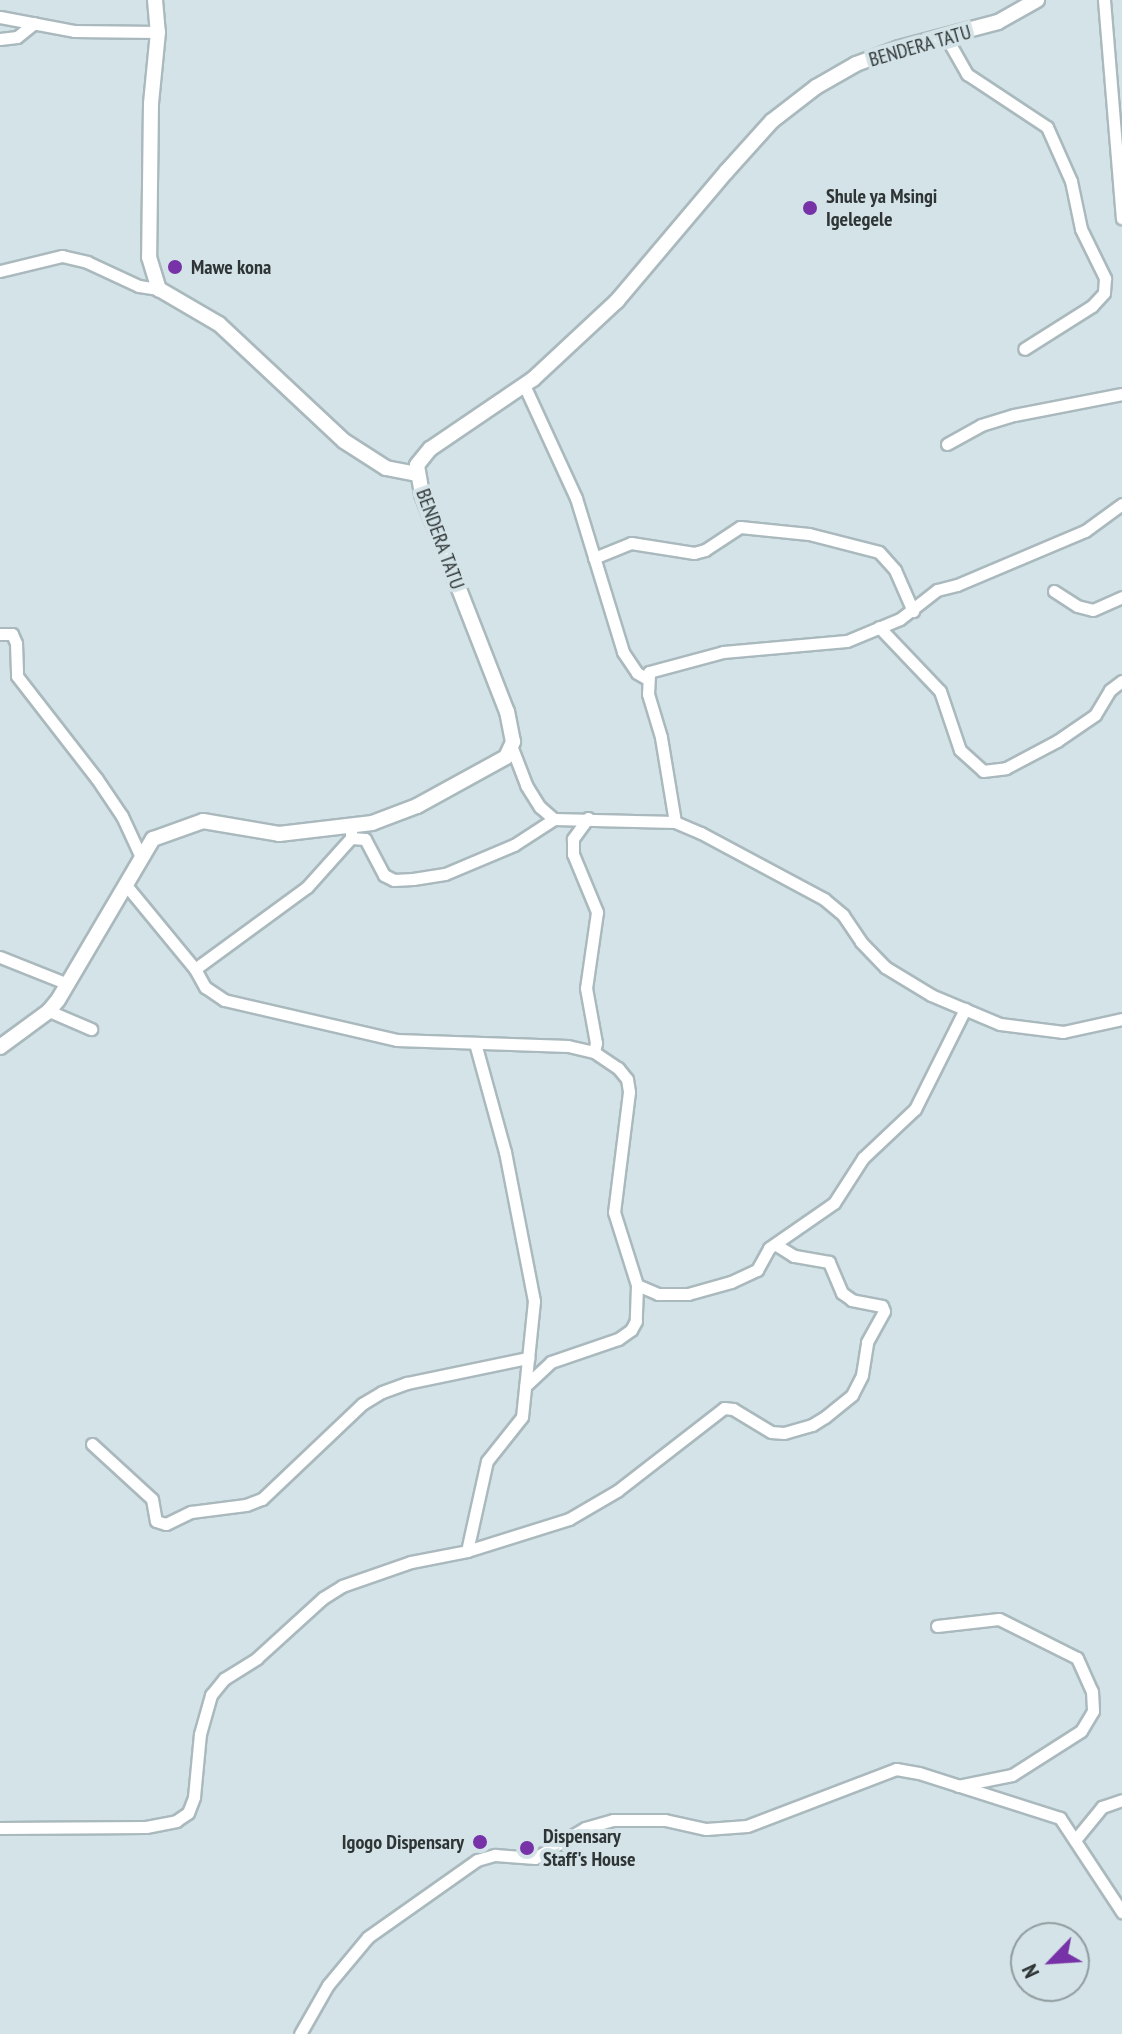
<!DOCTYPE html>
<html>
<head>
<meta charset="utf-8">
<style>
  body { margin:0 }
  #map { position:relative; width:1122px; height:2034px; overflow:hidden; background:#d3e3e7; font-family:"PT Sans Narrow",sans-serif }
  div>[style] { position:absolute }
  .roads { filter:drop-shadow(2px 0 #aab9bd) drop-shadow(-2px 0 #aab9bd) drop-shadow(0 2px #aab9bd) drop-shadow(0 -2px #aab9bd) }
  .street>* { height:11px; margin:-5.5px; padding:0 5.5px; transform-origin:5.5px; border-radius:5.5px; background:#fff }
  .secondary>* { height:14px; margin:-7px; padding:0 7px; transform-origin:7px; border-radius:7px; background:#fff }
  .dots>* { width:22px; height:22px; translate:-50% -50%; box-sizing:border-box; border:4px solid #d3e3e7; border-radius:50% }
  span { translate:-50% -50%; white-space:nowrap; text-align:center; line-height:1.15; -webkit-text-stroke:8px #d3e3e7; paint-order:stroke }
  .street-label { font-size:20px; color:#2f3536 }
  .poi-label { font-size:20px; color:#2f3536; font-weight:700 }
  .left { translate:0 -50%; text-align:left }
  .right { translate:-100% -50%; text-align:right }
  .north { position:absolute; left:1010px; top:1922px; width:80px; height:80px; box-sizing:border-box; background:#d3e3e7; border:2px solid #919da0; border-radius:50%; rotate:245deg; font-size:22px; font-weight:700; line-height:32px; text-align:center; color:#2f3536 }
  .north::after { content:''; display:block; margin:auto; width:28px; height:36px; background:#7632a6; clip-path:polygon(50% 0,100% 100%,50% 72%,0 100%) }
</style>
</head>
<body>
<div id="map">
  <div class="roads">
    <div class="street">
      <i style="left:1104px;top:0;width:219px;rotate:85.3deg"></i>
      <i style="left:0;top:17px;width:75px;rotate:10.7deg"></i>
      <i style="left:74px;top:31px;width:84px;rotate:0.7deg"></i>
      <i style="left:946px;top:37px;width:43px;rotate:60.4deg"></i>
      <i style="left:967px;top:74px;width:96px;rotate:33.5deg"></i>
      <i style="left:1047px;top:127px;width:59px;rotate:66deg"></i>
      <i style="left:1071px;top:181px;width:49px;rotate:78.2deg"></i>
      <i style="left:1081px;top:229px;width:55px;rotate:63.9deg"></i>
      <i style="left:1105px;top:278px;width:15px;rotate:94deg"></i>
      <i style="left:1104px;top:293px;width:18px;rotate:133deg"></i>
      <i style="left:1092px;top:306px;width:80px;rotate:147.7deg"></i>
      <i style="left:0;top:39px;width:17px;rotate:-7deg"></i>
      <i style="left:17px;top:37px;width:22px;rotate:-39deg"></i>
      <i style="left:0;top:271px;width:64px;rotate:-13.6deg"></i>
      <i style="left:62px;top:256px;width:26px;rotate:13deg"></i>
      <i style="left:87px;top:262px;width:57px;rotate:24.8deg"></i>
      <i style="left:139px;top:286px;width:20px;rotate:9deg"></i>
      <i style="left:524px;top:385px;width:124px;rotate:65.3deg"></i>
      <i style="left:576px;top:498px;width:161px;rotate:73deg"></i>
      <i style="left:623px;top:652px;width:25px;rotate:56deg"></i>
      <i style="left:637px;top:673px;width:10px;rotate:29deg"></i>
      <i style="left:947px;top:444px;width:39px;rotate:-29deg"></i>
      <i style="left:981px;top:425px;width:34px;rotate:-17deg"></i>
      <i style="left:1014px;top:415px;width:110px;rotate:-11deg"></i>
      <i style="left:594px;top:558px;width:40px;rotate:-22deg"></i>
      <i style="left:631px;top:543px;width:64px;rotate:9deg"></i>
      <i style="left:694px;top:553px;width:11px;rotate:-15deg"></i>
      <i style="left:705px;top:550px;width:42px;rotate:-33.3deg"></i>
      <i style="left:740px;top:527px;width:69px;rotate:5.8deg"></i>
      <i style="left:809px;top:534px;width:72px;rotate:14.4deg"></i>
      <i style="left:879px;top:552px;width:24px;rotate:48deg"></i>
      <i style="left:895px;top:570px;width:45px;rotate:66.3deg"></i>
      <i style="left:1054px;top:591px;width:27px;rotate:33deg"></i>
      <i style="left:1077px;top:606px;width:16px;rotate:14deg"></i>
      <i style="left:1093px;top:610px;width:32px;rotate:-24deg"></i>
      <i style="left:879px;top:627px;width:88px;rotate:46.4deg"></i>
      <i style="left:940px;top:691px;width:62px;rotate:71.3deg"></i>
      <i style="left:960px;top:750px;width:31px;rotate:42deg"></i>
      <i style="left:983px;top:771px;width:23px;rotate:-7deg"></i>
      <i style="left:1006px;top:768px;width:58px;rotate:-27.9deg"></i>
      <i style="left:1057px;top:741px;width:46px;rotate:-34.4deg"></i>
      <i style="left:1095px;top:715px;width:29px;rotate:-59deg"></i>
      <i style="left:1110px;top:690px;width:15px;rotate:-37deg"></i>
      <i style="left:0;top:634px;width:12px"></i>
      <i style="left:12px;top:634px;width:10px;rotate:66deg"></i>
      <i style="left:16px;top:643px;width:33px;rotate:88deg"></i>
      <i style="left:17px;top:676px;width:130px;rotate:52.2deg"></i>
      <i style="left:97px;top:779px;width:45px;rotate:56deg"></i>
      <i style="left:122px;top:816px;width:45px;rotate:65.1deg"></i>
      <i style="left:512px;top:748px;width:40px;rotate:69deg"></i>
      <i style="left:526px;top:785px;width:26px;rotate:58deg"></i>
      <i style="left:540px;top:807px;width:18px;rotate:41deg"></i>
      <i style="left:554px;top:819px;width:121px;rotate:1.4deg"></i>
      <i style="left:675px;top:822px;width:28px;rotate:23deg"></i>
      <i style="left:701px;top:833px;width:140px;rotate:28.2deg"></i>
      <i style="left:824px;top:899px;width:25px;rotate:40deg"></i>
      <i style="left:843px;top:915px;width:32px;rotate:56deg"></i>
      <i style="left:861px;top:942px;width:35px;rotate:46deg"></i>
      <i style="left:885px;top:967px;width:54px;rotate:31.3deg"></i>
      <i style="left:931px;top:995px;width:75px;rotate:22.8deg"></i>
      <i style="left:1000px;top:1024px;width:64px;rotate:7.2deg"></i>
      <i style="left:1063px;top:1032px;width:60px;rotate:-12.4deg"></i>
      <i style="left:588px;top:818px;width:26px;rotate:126deg"></i>
      <i style="left:573px;top:839px;width:15px;rotate:90deg"></i>
      <i style="left:573px;top:854px;width:63px;rotate:67.5deg"></i>
      <i style="left:597px;top:912px;width:77px;rotate:98.2deg"></i>
      <i style="left:586px;top:988px;width:56px;rotate:79.7deg"></i>
      <i style="left:596px;top:1043px;width:9px;rotate:103deg"></i>
      <i style="left:675px;top:822px;width:86px;rotate:-99.4deg"></i>
      <i style="left:661px;top:737px;width:45px;rotate:-106.8deg"></i>
      <i style="left:648px;top:694px;width:22px;rotate:-87deg"></i>
      <i style="left:649px;top:672px;width:77px;rotate:-15.1deg"></i>
      <i style="left:723px;top:652px;width:124px;rotate:-5.1deg"></i>
      <i style="left:847px;top:641px;width:57px;rotate:-22.5deg"></i>
      <i style="left:900px;top:619px;width:47px;rotate:-38.1deg"></i>
      <i style="left:937px;top:590px;width:21px;rotate:-14deg"></i>
      <i style="left:957px;top:585px;width:139px;rotate:-22.9deg"></i>
      <i style="left:1085px;top:531px;width:46px;rotate:-36.1deg"></i>
      <i style="left:351px;top:838px;width:14px;rotate:4deg"></i>
      <i style="left:365px;top:839px;width:41px;rotate:62.2deg"></i>
      <i style="left:384px;top:875px;width:11px;rotate:27deg"></i>
      <i style="left:394px;top:880px;width:19px;rotate:-3deg"></i>
      <i style="left:413px;top:879px;width:32px;rotate:-9deg"></i>
      <i style="left:445px;top:874px;width:75px;rotate:-22.8deg"></i>
      <i style="left:514px;top:845px;width:48px;rotate:-33deg"></i>
      <i style="left:125px;top:884px;width:110px;rotate:50.5deg"></i>
      <i style="left:195px;top:969px;width:21px;rotate:61deg"></i>
      <i style="left:205px;top:987px;width:23px;rotate:34deg"></i>
      <i style="left:224px;top:1000px;width:178px;rotate:13deg"></i>
      <i style="left:397px;top:1040px;width:171px;rotate:2deg"></i>
      <i style="left:568px;top:1046px;width:27px;rotate:13deg"></i>
      <i style="left:594px;top:1052px;width:29px;rotate:34deg"></i>
      <i style="left:618px;top:1068px;width:14px;rotate:51deg"></i>
      <i style="left:627px;top:1079px;width:13px;rotate:81deg"></i>
      <i style="left:629px;top:1092px;width:121px;rotate:97.1deg"></i>
      <i style="left:614px;top:1212px;width:77px;rotate:72.5deg"></i>
      <i style="left:637px;top:1285px;width:36px;rotate:92deg"></i>
      <i style="left:636px;top:1321px;width:10px;rotate:119deg"></i>
      <i style="left:631px;top:1330px;width:16px;rotate:145deg"></i>
      <i style="left:618px;top:1339px;width:71px;rotate:161.1deg"></i>
      <i style="left:551px;top:1362px;width:35px;rotate:137deg"></i>
      <i style="left:0;top:957px;width:73px;rotate:21.7deg"></i>
      <i style="left:195px;top:969px;width:139px;rotate:-36.2deg"></i>
      <i style="left:307px;top:887px;width:66px;rotate:-48.1deg"></i>
      <i style="left:351px;top:838px;width:7px;rotate:-90deg"></i>
      <i style="left:49px;top:1011px;width:46px;rotate:23.2deg"></i>
      <i style="left:637px;top:1285px;width:23px;rotate:23deg"></i>
      <i style="left:658px;top:1294px;width:30px"></i>
      <i style="left:688px;top:1294px;width:45px;rotate:-15.6deg"></i>
      <i style="left:731px;top:1282px;width:29px;rotate:-25deg"></i>
      <i style="left:757px;top:1270px;width:25px;rotate:-61deg"></i>
      <i style="left:769px;top:1248px;width:79px;rotate:-34.7deg"></i>
      <i style="left:834px;top:1203px;width:54px;rotate:-57.2deg"></i>
      <i style="left:863px;top:1158px;width:71px;rotate:-43.3deg"></i>
      <i style="left:915px;top:1109px;width:112px;rotate:-63.4deg"></i>
      <i style="left:92px;top:1444px;width:81px;rotate:42.5deg"></i>
      <i style="left:152px;top:1499px;width:22px;rotate:80deg"></i>
      <i style="left:156px;top:1521px;width:10px;rotate:17deg"></i>
      <i style="left:166px;top:1524px;width:28px;rotate:-26deg"></i>
      <i style="left:191px;top:1512px;width:55px;rotate:-7.3deg"></i>
      <i style="left:246px;top:1505px;width:17px;rotate:-21deg"></i>
      <i style="left:262px;top:1499px;width:138px;rotate:-43.5deg"></i>
      <i style="left:362px;top:1404px;width:23px;rotate:-31deg"></i>
      <i style="left:382px;top:1392px;width:27px;rotate:-20deg"></i>
      <i style="left:407px;top:1383px;width:124px;rotate:-11.7deg"></i>
      <i style="left:467px;top:1551px;width:92px;rotate:-77.5deg"></i>
      <i style="left:487px;top:1461px;width:56px;rotate:-51.5deg"></i>
      <i style="left:522px;top:1417px;width:117px;rotate:-84.1deg"></i>
      <i style="left:534px;top:1301px;width:152px;rotate:-101deg"></i>
      <i style="left:505px;top:1152px;width:113px;rotate:-105.4deg"></i>
      <i style="left:937px;top:1626px;width:62px;rotate:-6.4deg"></i>
      <i style="left:999px;top:1619px;width:87px;rotate:26.6deg"></i>
      <i style="left:1077px;top:1658px;width:36px;rotate:66deg"></i>
      <i style="left:1092px;top:1691px;width:20px;rotate:87deg"></i>
      <i style="left:1093px;top:1711px;width:23px;rotate:121deg"></i>
      <i style="left:1081px;top:1731px;width:82px;rotate:147.5deg"></i>
      <i style="left:1012px;top:1775px;width:55px;rotate:168.5deg"></i>
      <i style="left:0;top:1828px;width:146px;rotate:-0.4deg"></i>
      <i style="left:146px;top:1827px;width:31px;rotate:-11deg"></i>
      <i style="left:176px;top:1821px;width:14px;rotate:-34deg"></i>
      <i style="left:188px;top:1813px;width:17px;rotate:-69deg"></i>
      <i style="left:194px;top:1797px;width:63px;rotate:-84.6deg"></i>
      <i style="left:200px;top:1734px;width:41px;rotate:-74.2deg"></i>
      <i style="left:211px;top:1695px;width:21px;rotate:-51deg"></i>
      <i style="left:224px;top:1679px;width:39px;rotate:-32deg"></i>
      <i style="left:257px;top:1658px;width:89px;rotate:-42.3deg"></i>
      <i style="left:323px;top:1598px;width:22px;rotate:-32deg"></i>
      <i style="left:342px;top:1586px;width:73px;rotate:-19.2deg"></i>
      <i style="left:411px;top:1562px;width:57px;rotate:-11.1deg"></i>
      <i style="left:467px;top:1551px;width:107px;rotate:-17.4deg"></i>
      <i style="left:569px;top:1519px;width:56px;rotate:-30.3deg"></i>
      <i style="left:617px;top:1491px;width:135px;rotate:-37.8deg"></i>
      <i style="left:724px;top:1408px;width:9px;rotate:6deg"></i>
      <i style="left:733px;top:1409px;width:44px;rotate:31.2deg"></i>
      <i style="left:771px;top:1432px;width:13px;rotate:4deg"></i>
      <i style="left:784px;top:1433px;width:29px;rotate:-16deg"></i>
      <i style="left:812px;top:1425px;width:15px;rotate:-32deg"></i>
      <i style="left:825px;top:1417px;width:35px;rotate:-39deg"></i>
      <i style="left:852px;top:1395px;width:22px;rotate:-63deg"></i>
      <i style="left:862px;top:1375px;width:33px;rotate:-81deg"></i>
      <i style="left:867px;top:1342px;width:35px;rotate:-61deg"></i>
      <i style="left:884px;top:1311px;width:5px;rotate:-112deg"></i>
      <i style="left:882px;top:1306px;width:31px;rotate:-169deg"></i>
      <i style="left:852px;top:1300px;width:12px;rotate:-145deg"></i>
      <i style="left:842px;top:1293px;width:34px;rotate:-113deg"></i>
      <i style="left:829px;top:1262px;width:36px;rotate:-170deg"></i>
      <i style="left:794px;top:1256px;width:22px;rotate:-148deg"></i>
      <i style="left:1075px;top:1840px;width:43px;rotate:-50.7deg"></i>
      <i style="left:1102px;top:1807px;width:21px;rotate:-19deg"></i>
      <i style="left:300px;top:2034px;width:56px;rotate:-60.3deg"></i>
      <i style="left:328px;top:1985px;width:62px;rotate:-50.2deg"></i>
      <i style="left:368px;top:1937px;width:133px;rotate:-35.2deg"></i>
      <i style="left:477px;top:1860px;width:19px;rotate:-16deg"></i>
      <i style="left:495px;top:1855px;width:40px;rotate:4.3deg"></i>
      <i style="left:535px;top:1858px;width:58px;rotate:-31deg"></i>
      <i style="left:585px;top:1828px;width:29px;rotate:-16deg"></i>
      <i style="left:613px;top:1820px;width:52px"></i>
      <i style="left:665px;top:1820px;width:42px;rotate:12.4deg"></i>
      <i style="left:706px;top:1829px;width:41px;rotate:-4.2deg"></i>
      <i style="left:747px;top:1826px;width:160px;rotate:-20.9deg"></i>
      <i style="left:896px;top:1769px;width:23px;rotate:10deg"></i>
      <i style="left:919px;top:1773px;width:148px;rotate:17.7deg"></i>
      <i style="left:1060px;top:1818px;width:113px;rotate:56.6deg"></i>
    </div>
    <div class="secondary">
      <i style="left:155px;top:0;width:32px;rotate:85deg"></i>
      <i style="left:158px;top:32px;width:72px;rotate:95.6deg"></i>
      <i style="left:151px;top:104px;width:153px;rotate:90.7deg"></i>
      <i style="left:149px;top:257px;width:34px;rotate:73deg"></i>
      <i style="left:159px;top:289px;width:69px;rotate:30.3deg"></i>
      <i style="left:219px;top:324px;width:171px;rotate:43.1deg"></i>
      <i style="left:344px;top:441px;width:50px;rotate:32.7deg"></i>
      <i style="left:386px;top:468px;width:31px;rotate:11deg"></i>
      <i style="left:0;top:1047px;width:61px;rotate:-36.3deg"></i>
      <i style="left:49px;top:1011px;width:14px;rotate:-51deg"></i>
      <i style="left:58px;top:1000px;width:187px;rotate:-59.5deg"></i>
      <i style="left:153px;top:839px;width:53px;rotate:-19.8deg"></i>
      <i style="left:203px;top:821px;width:77px;rotate:9.7deg"></i>
      <i style="left:279px;top:834px;width:94px;rotate:-6.7deg"></i>
      <i style="left:372px;top:823px;width:48px;rotate:-20.7deg"></i>
      <i style="left:417px;top:806px;width:102px;rotate:-28.8deg"></i>
      <i style="left:506px;top:757px;width:17px;rotate:-65deg"></i>
      <i style="left:513px;top:742px;width:31px;rotate:-101deg"></i>
      <i style="left:507px;top:712px;width:234px;rotate:-111.3deg"></i>
      <i style="left:422px;top:494px;width:29px;rotate:-100deg"></i>
      <i style="left:417px;top:465px;width:21px;rotate:-51deg"></i>
      <i style="left:430px;top:449px;width:125px;rotate:-34.2deg"></i>
      <i style="left:533px;top:379px;width:115px;rotate:-42.9deg"></i>
      <i style="left:617px;top:301px;width:169px;rotate:-49.8deg"></i>
      <i style="left:726px;top:172px;width:69px;rotate:-48deg"></i>
      <i style="left:772px;top:121px;width:56px;rotate:-37.7deg"></i>
      <i style="left:816px;top:87px;width:46px;rotate:-29.9deg"></i>
      <i style="left:856px;top:64px;width:46px;rotate:-20.4deg"></i>
      <i style="left:899px;top:48px;width:102px;rotate:-14.7deg"></i>
      <i style="left:998px;top:22px;width:45px;rotate:-29.4deg"></i>
    </div>
  </div>
  <div class="dots">
    <i style="left:810px;top:208px;background:#7632a6"></i>
    <i style="left:175px;top:267px;background:#7632a6"></i>
    <i style="left:480px;top:1842px;background:#7632a6"></i>
    <i style="left:527px;top:1848px;background:#7632a6"></i>
  </div>
  <div class="street-label">
    <span style="left:920px;top:46px;rotate:-16deg">BENDERA TATU</span>
    <span style="left:440px;top:539px;rotate:70deg">BENDERA TATU</span>
  </div>
  <div class="poi-label">
    <span class="left" style="left:826px;top:208px">Shule ya Msingi<br>Igelegele</span>
    <span class="left" style="left:191px;top:267px">Mawe kona</span>
    <span class="left" style="left:543px;top:1848px">Dispensary<br>Staff's House</span>
    <span class="right" style="left:464px;top:1842px">Igogo Dispensary</span>
  </div>
  <div class="north">N</div>
</div>
</body>
</html>
